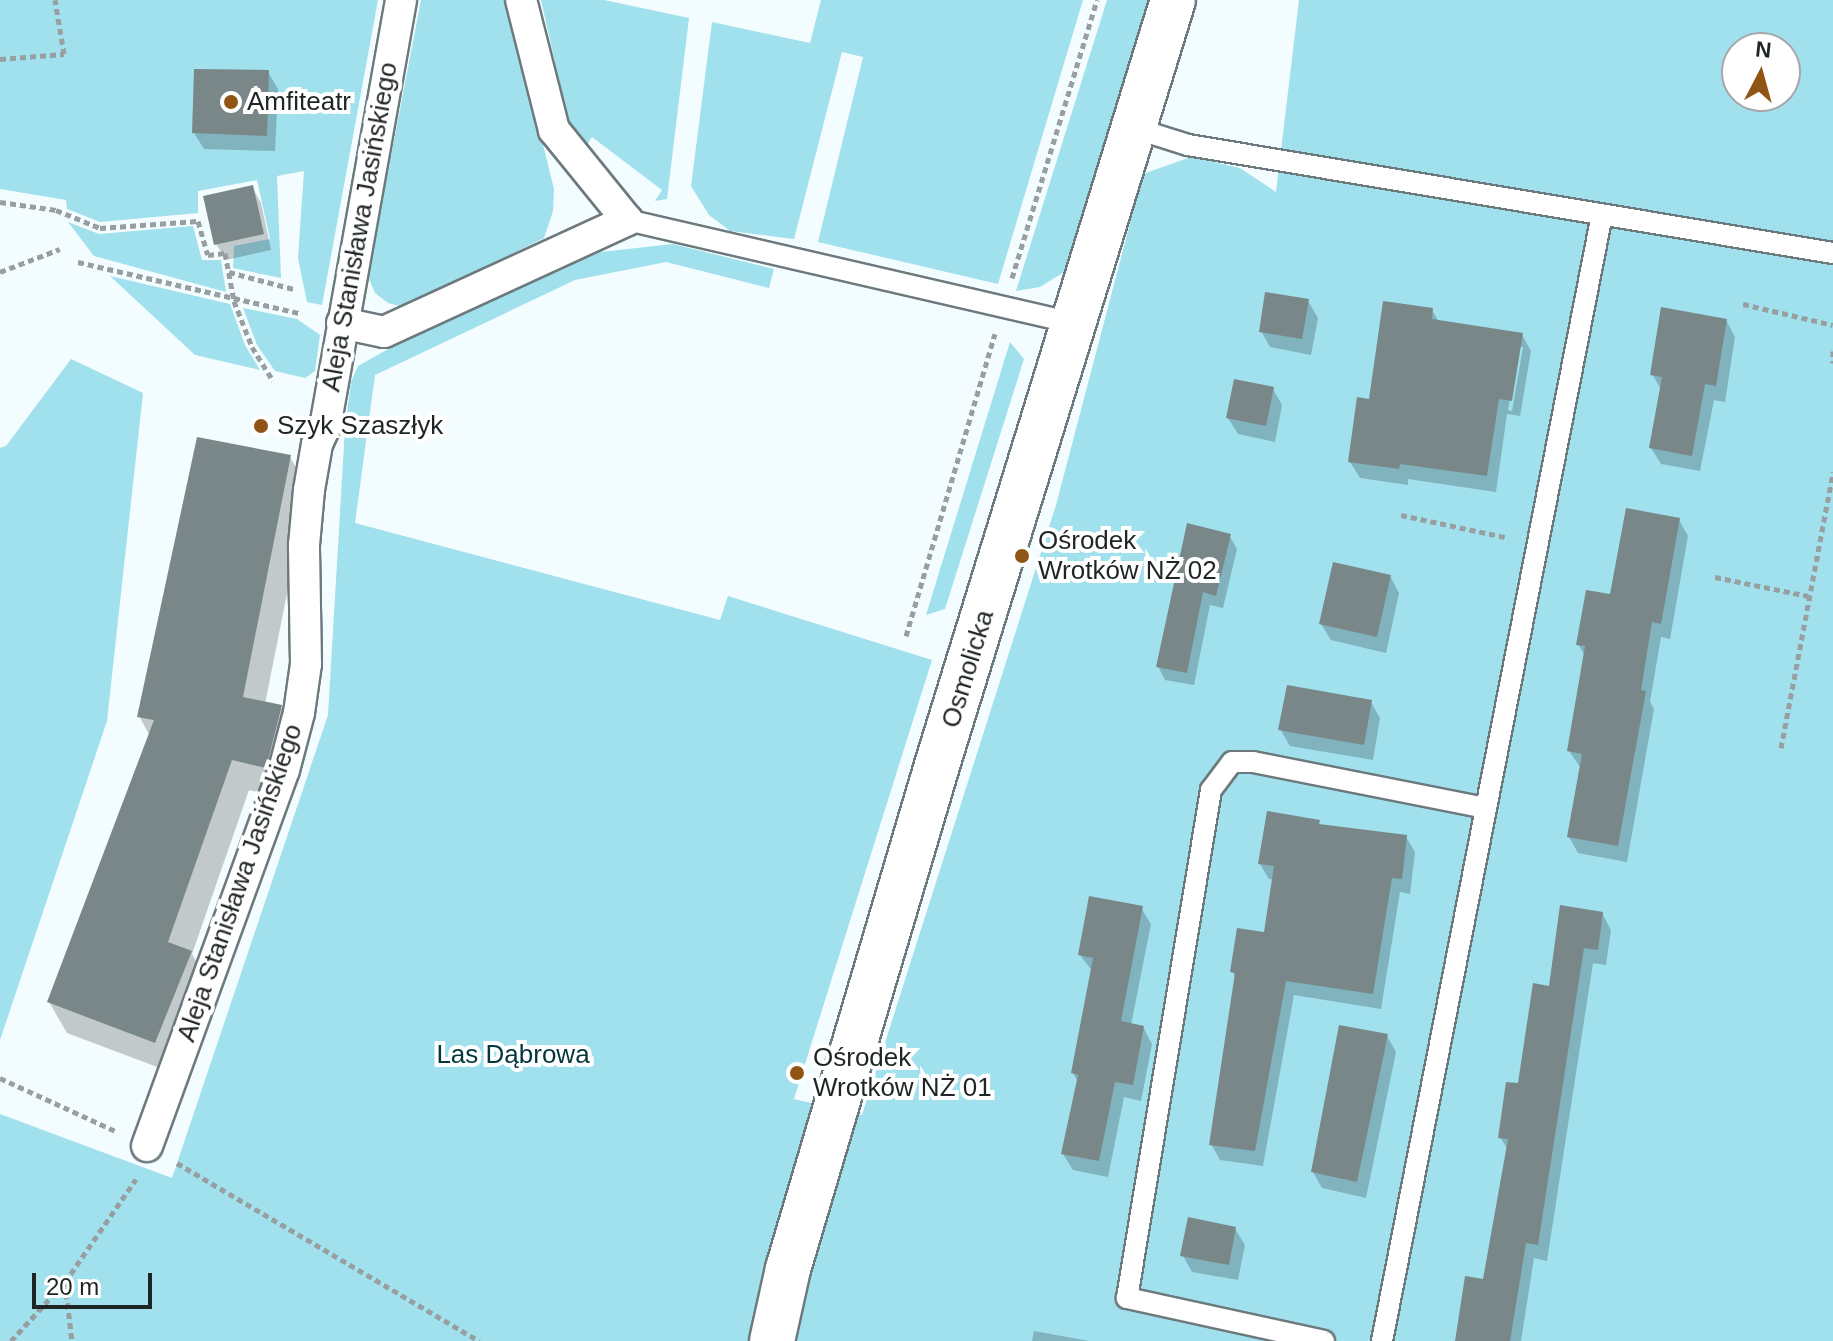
<!DOCTYPE html>
<html>
<head>
<meta charset="utf-8">
<style>
  body { margin:0 }
  #map { position:relative; width:1833px; height:1341px; overflow:hidden; background:#f3fcfe; font-family:Arial,sans-serif }
  div>[style] { position:absolute }
  .green>* { inset:0; background:#a1e0ed }
  .shadow>* { inset:0; background:#0003 }
  .building>* { inset:0; background:#798789 }
  .path>* { height:5px; margin-top:-2.5px; transform-origin:0; background:repeating-linear-gradient(90deg,#989fa1 0 6px,transparent 0 10px) }
  .roads { filter:drop-shadow(2px 0 #6d7a7d) drop-shadow(-2px 0 #6d7a7d) drop-shadow(0 2px #6d7a7d) drop-shadow(0 -2px #6d7a7d) }
  .service>* { height:20px; margin:-10px; padding:0 10px; transform-origin:10px; border-radius:10px; background:#fff }
  .pedestrian>* { height:30px; margin:-15px; padding:0 15px; transform-origin:15px; border-radius:15px; background:#fff }
  .tertiary>* { height:44px; margin:-22px; padding:0 22px; transform-origin:22px; border-radius:22px; background:#fff }
  .dots>* { width:22px; height:22px; translate:-50% -50%; box-sizing:border-box; border:4px solid #fff; border-radius:50% }
  span { translate:-50% -50%; white-space:nowrap; text-align:center; line-height:1.15; -webkit-text-stroke:8px #fff; paint-order:stroke }
  .poi-label { font-size:26px; color:#1f2425 }
  .left { translate:0 -50%; text-align:left }
  .street-label { font-size:26px; color:#1f2425 }
  .park-label { font-size:26px; color:#03363f }
  .north { position:absolute; left:1721px; top:32px; width:80px; height:80px; box-sizing:border-box; background:#fff; border:2px solid #a5a7a8; border-radius:50%; rotate:6deg; font-size:22px; font-weight:700; line-height:32px; text-align:center; color:#1f2425 }
  .north::after { content:''; display:block; margin:auto; width:28px; height:36px; background:#905514; clip-path:polygon(50% 0,100% 100%,50% 72%,0 100%) }
  .scale { position:absolute; left:32px; top:1273px; width:120px; height:36px; box-sizing:border-box; border:4px solid #1f2425; border-top:0; padding-left:10px; font-size:24px; line-height:28px; white-space:nowrap; color:#1f2425; -webkit-text-stroke:6px #fff; paint-order:stroke }
</style>
</head>
<body>
<div id="map">
  <div class="green">
    <i style="clip-path:polygon(0 0,378px 0,322px 305px,307px 302px,298px 258px,304px 171px,277px 176px,281px 278px,233px 268px,234px 246px,270px 239px,257px 180px,198px 191px,198px 213px,100px 222px,67px 209px,66px 200px,0 189px)"></i>
    <i style="clip-path:polygon(421px 0,507px 0,554px 189px,553px 211px,544px 238px,404px 307px,388px 303px,375px 293px,368px 276px)"></i>
    <i style="clip-path:polygon(541px 0,604px 0,689px 18px,667px 199px,655px 201px,662px 190px,592px 137px,584px 149px,570px 129px)"></i>
    <i style="clip-path:polygon(821px 0,1083px 0,998px 284px,818px 242px,863px 57px,842px 52px,794px 239px,730px 231px,709px 215px,691px 186px,712px 22px,810px 43px)"></i>
    <i style="clip-path:polygon(1107px 0,1151px 0,1064px 272px,1040px 287px,1016px 291px)"></i>
    <i style="clip-path:polygon(evenodd,1299px 0,1833px 0,1833px 1341px,0 1341px,0 1114px,172px 1178px,328px 715px,345px 428px,351px 382px,358px 366px,486px 294px,591px 253px,673px 244px,774px 269px,769px 288px,666px 262px,575px 280px,375px 375px,355px 523px,720px 620px,728px 596px,932px 660px,794px 1099px,862px 1115px,1056px 505px,1143px 174px,1191px 157px,1240px 168px,1276px 192px,1299px 0,1737px 48px,1785px 48px,1785px 96px,1737px 96px,1737px 48px)"></i>
    <i style="clip-path:polygon(68px 222px,99px 234px,193px 226px,202px 260px,221px 260px,226px 292px,94px 256px)"></i>
    <i style="clip-path:polygon(110px 276px,230px 304px,245px 345px,260px 370px,195px 355px)"></i>
    <i style="clip-path:polygon(243px 308px,297px 319px,320px 335px,315px 371px,305px 378px,275px 371px,257px 345px)"></i>
    <i style="clip-path:polygon(1010px 342px,1024px 359px,945px 609px,926px 615px)"></i>
    <i style="clip-path:polygon(71px 359px,143px 393px,107px 721px,0 1040px,0 448px,6px 446px)"></i>
  </div>
  <div class="shadow">
    <i style="clip-path:polygon(268px 72px,278px 89px,275px 151px,204px 149px,194px 133px)"></i>
    <i style="clip-path:polygon(252px 187px,261px 203px,271px 250px,226px 260px,216px 244px)"></i>
    <i style="clip-path:polygon(1308px 301px,1318px 318px,1311px 355px,1270px 347px,1261px 331px)"></i>
    <i style="clip-path:polygon(evenodd,1432px 310px,1439px 322px,1522px 335px,1531px 351px,1520px 416px,1507px 414px,1496px 492px,1408px 479px,1408px 485px,1360px 478px,1350px 462px,1371px 401px,1432px 310px,1519px 347px,1523px 347px,1512px 411px,1508px 410px,1519px 347px)"></i>
    <i style="clip-path:polygon(1726px 320px,1735px 337px,1725px 402px,1714px 400px,1700px 471px,1661px 464px,1651px 448px,1662px 391px,1652px 374px)"></i>
    <i style="clip-path:polygon(1273px 389px,1282px 405px,1275px 442px,1238px 434px,1228px 418px)"></i>
    <i style="clip-path:polygon(290px 457px,308px 488px,265px 704px,281px 707px,299px 738px,283px 798px,249px 790px,192px 954px,209px 984px,173px 1073px,67px 1033px,49px 1002px,150px 736px,139px 716px)"></i>
    <i style="clip-path:polygon(1679px 520px,1688px 536px,1670px 639px,1661px 637px,1650px 702px,1654px 709px,1627px 862px,1578px 853px,1569px 837px,1581px 768px,1569px 751px,1585px 656px,1578px 644px,1611px 597px)"></i>
    <i style="clip-path:polygon(1229px 535px,1237px 549px,1223px 608px,1210px 605px,1194px 685px,1165px 680px,1158px 666px)"></i>
    <i style="clip-path:polygon(1390px 576px,1399px 593px,1386px 653px,1331px 640px,1321px 624px)"></i>
    <i style="clip-path:polygon(1371px 702px,1380px 718px,1373px 760px,1290px 746px,1280px 729px)"></i>
    <i style="clip-path:polygon(1318px 821px,1321px 827px,1406px 837px,1415px 852px,1410px 894px,1400px 892px,1381px 1009px,1294px 995px,1263px 1166px,1220px 1160px,1211px 1144px,1236px 978px,1232px 971px,1265px 934px,1274px 880px,1269px 879px,1260px 864px)"></i>
    <i style="clip-path:polygon(1141px 908px,1151px 924px,1131px 1025px,1143px 1027px,1152px 1044px,1141px 1101px,1124px 1097px,1108px 1177px,1073px 1170px,1063px 1154px,1078px 1082px,1073px 1073px,1093px 972px,1080px 955px)"></i>
    <i style="clip-path:polygon(1602px 913px,1611px 930px,1606px 965px,1593px 963px,1547px 1261px,1534px 1258px,1521px 1341px,1457px 1341px,1484px 1281px,1508px 1150px,1500px 1137px,1551px 988px)"></i>
    <i style="clip-path:polygon(1387px 1036px,1396px 1052px,1366px 1198px,1322px 1188px,1313px 1172px)"></i>
    <i style="clip-path:polygon(1235px 1229px,1245px 1245px,1238px 1280px,1192px 1272px,1183px 1256px)"></i>
    <i style="clip-path:polygon(1034px 1331px,1089px 1341px,1032px 1341px)"></i>
  </div>
  <div class="building">
    <i style="clip-path:polygon(194px 69px,269px 70px,267px 136px,192px 133px)"></i>
    <i style="clip-path:polygon(253px 185px,264px 234px,214px 245px,203px 196px)"></i>
    <i style="clip-path:polygon(1265px 292px,1309px 299px,1302px 339px,1259px 332px)"></i>
    <i style="clip-path:polygon(1383px 301px,1433px 308px,1432px 319px,1523px 333px,1512px 401px,1499px 399px,1487px 476px,1400px 464px,1399px 469px,1348px 462px,1357px 397px,1369px 399px)"></i>
    <i style="clip-path:polygon(1661px 307px,1727px 319px,1716px 386px,1705px 384px,1692px 456px,1649px 448px,1662px 377px,1650px 375px)"></i>
    <i style="clip-path:polygon(1234px 379px,1274px 387px,1266px 426px,1226px 418px)"></i>
    <i style="clip-path:polygon(197px 437px,291px 455px,243px 697px,282px 705px,266px 768px,232px 760px,168px 942px,192px 951px,155px 1043px,47px 1002px,154px 720px,137px 717px)"></i>
    <i style="clip-path:polygon(1626px 508px,1680px 518px,1661px 624px,1652px 622px,1641px 690px,1646px 691px,1618px 846px,1567px 837px,1582px 754px,1567px 751px,1585px 646px,1576px 645px,1586px 590px,1610px 594px)"></i>
    <i style="clip-path:polygon(1187px 523px,1231px 534px,1216px 596px,1203px 592px,1187px 673px,1156px 667px)"></i>
    <i style="clip-path:polygon(1333px 562px,1391px 575px,1377px 637px,1319px 624px)"></i>
    <i style="clip-path:polygon(1287px 685px,1372px 700px,1364px 745px,1278px 730px)"></i>
    <i style="clip-path:polygon(1267px 811px,1320px 820px,1319px 824px,1407px 835px,1402px 879px,1392px 878px,1373px 994px,1286px 981px,1255px 1151px,1209px 1145px,1235px 973px,1230px 972px,1237px 928px,1264px 932px,1274px 866px,1258px 864px)"></i>
    <i style="clip-path:polygon(1089px 896px,1143px 906px,1121px 1021px,1144px 1026px,1133px 1085px,1115px 1082px,1099px 1161px,1061px 1154px,1078px 1075px,1071px 1073px,1093px 958px,1078px 955px)"></i>
    <i style="clip-path:polygon(1560px 905px,1603px 912px,1598px 950px,1584px 948px,1538px 1245px,1526px 1243px,1510px 1341px,1455px 1341px,1465px 1276px,1483px 1279px,1508px 1139px,1498px 1138px,1506px 1082px,1518px 1083px,1533px 983px,1549px 986px)"></i>
    <i style="clip-path:polygon(1339px 1025px,1388px 1034px,1357px 1182px,1311px 1172px)"></i>
    <i style="clip-path:polygon(1188px 1217px,1236px 1227px,1229px 1265px,1180px 1256px)"></i>
  </div>
  <div class="path">
    <i style="left:0;top:59px;width:64px;rotate:-4.5deg"></i>
    <i style="left:64px;top:54px;width:55px;rotate:-99.5deg"></i>
    <i style="left:0;top:202px;width:57px;rotate:8.1deg"></i>
    <i style="left:56px;top:210px;width:48px;rotate:22.2deg"></i>
    <i style="left:100px;top:228px;width:98px;rotate:-4.1deg"></i>
    <i style="left:198px;top:221px;width:35px;rotate:74deg"></i>
    <i style="left:208px;top:255px;width:17px;rotate:-7deg"></i>
    <i style="left:225px;top:253px;width:49px;rotate:79.4deg"></i>
    <i style="left:234px;top:301px;width:49px;rotate:68.6deg"></i>
    <i style="left:252px;top:347px;width:40px;rotate:58deg"></i>
    <i style="left:78px;top:262px;width:227px;rotate:13deg"></i>
    <i style="left:0;top:272px;width:64px;rotate:-21deg"></i>
    <i style="left:229px;top:272px;width:67px;rotate:14.7deg"></i>
    <i style="left:1012px;top:278px;width:291px;rotate:-73deg"></i>
    <i style="left:1743px;top:304px;width:92px;rotate:13.1deg"></i>
    <i style="left:1833px;top:351px;width:12px;rotate:90deg"></i>
    <i style="left:1401px;top:515px;width:110px;rotate:12deg"></i>
    <i style="left:1715px;top:577px;width:95px;rotate:11.5deg"></i>
    <i style="left:906px;top:636px;width:315px;rotate:-73.6deg"></i>
    <i style="left:1781px;top:748px;width:281px;rotate:-79.3deg"></i>
    <i style="left:0;top:1078px;width:127px;rotate:24.7deg"></i>
    <i style="left:177px;top:1163px;width:351px;rotate:30.5deg"></i>
    <i style="left:65px;top:1283px;width:58px;rotate:83.1deg"></i>
    <i style="left:11px;top:1341px;width:80px;rotate:-47.5deg"></i>
    <i style="left:65px;top:1282px;width:125px;rotate:-55.4deg"></i>
  </div>
  <div class="roads">
    <div class="service">
      <i style="left:1134px;top:128px;width:57px;rotate:17.5deg"></i>
      <i style="left:1188px;top:145px;width:654px;rotate:9.51deg"></i>
      <i style="left:627px;top:220px;width:459px;rotate:13deg"></i>
      <i style="left:1324px;top:1341px;width:202px;rotate:-167.7deg"></i>
      <i style="left:1127px;top:1298px;width:515px;rotate:-80.61deg"></i>
      <i style="left:1211px;top:790px;width:35px;rotate:-53deg"></i>
      <i style="left:1232px;top:762px;width:21px"></i>
      <i style="left:1253px;top:762px;width:237px;rotate:11.2deg"></i>
      <i style="left:1382px;top:1341px;width:1148px;rotate:-78.95deg"></i>
    </div>
    <div class="pedestrian">
      <i style="left:342px;top:323px;width:43px;rotate:12.1deg"></i>
      <i style="left:384px;top:332px;width:268px;rotate:-24.7deg"></i>
      <i style="left:627px;top:220px;width:116px;rotate:-129deg"></i>
      <i style="left:554px;top:130px;width:134px;rotate:-104.2deg"></i>
      <i style="left:147px;top:1146px;width:400px;rotate:-70deg"></i>
      <i style="left:284px;top:770px;width:59px;rotate:-75.3deg"></i>
      <i style="left:299px;top:713px;width:49px;rotate:-81.9deg"></i>
      <i style="left:306px;top:664px;width:119px;rotate:-91deg"></i>
      <i style="left:304px;top:545px;width:55px;rotate:-84.8deg"></i>
      <i style="left:309px;top:490px;width:47px;rotate:-80.1deg"></i>
      <i style="left:317px;top:444px;width:19px;rotate:-65deg"></i>
      <i style="left:325px;top:427px;width:434px;rotate:-79.9deg"></i>
    </div>
    <div class="tertiary">
      <i style="left:772px;top:1341px;width:74px;rotate:-77.5deg"></i>
      <i style="left:788px;top:1269px;width:529px;rotate:-73.52deg"></i>
      <i style="left:938px;top:762px;width:797px;rotate:-72.86deg"></i>
    </div>
  </div>
  <div class="dots">
    <i style="left:231px;top:102px;background:#905514"></i>
    <i style="left:261px;top:426px;background:#905514"></i>
    <i style="left:1022px;top:556px;background:#905514"></i>
    <i style="left:797px;top:1073px;background:#905514"></i>
  </div>
  <div class="poi-label">
    <span class="left" style="left:247px;top:102px">Amfiteatr</span>
    <span class="left" style="left:277px;top:426px">Szyk Szaszłyk</span>
    <span class="left" style="left:1038px;top:556px">Ośrodek<br>Wrotków NŻ 02</span>
    <span class="left" style="left:813px;top:1073px">Ośrodek<br>Wrotków NŻ 01</span>
  </div>
  <div class="street-label">
    <span style="left:360px;top:227px;rotate:-80deg">Aleja Stanisława Jasińskiego</span>
    <span style="left:968px;top:669px;rotate:-73deg">Osmolicka</span>
    <span style="left:240px;top:883px;rotate:-71deg">Aleja Stanisława Jasińskiego</span>
  </div>
  <div class="park-label">
    <span style="left:513px;top:1055px">Las Dąbrowa</span>
  </div>
  <div class="north">N</div>
  <div class="scale">20 m</div>
</div>
</body>
</html>
